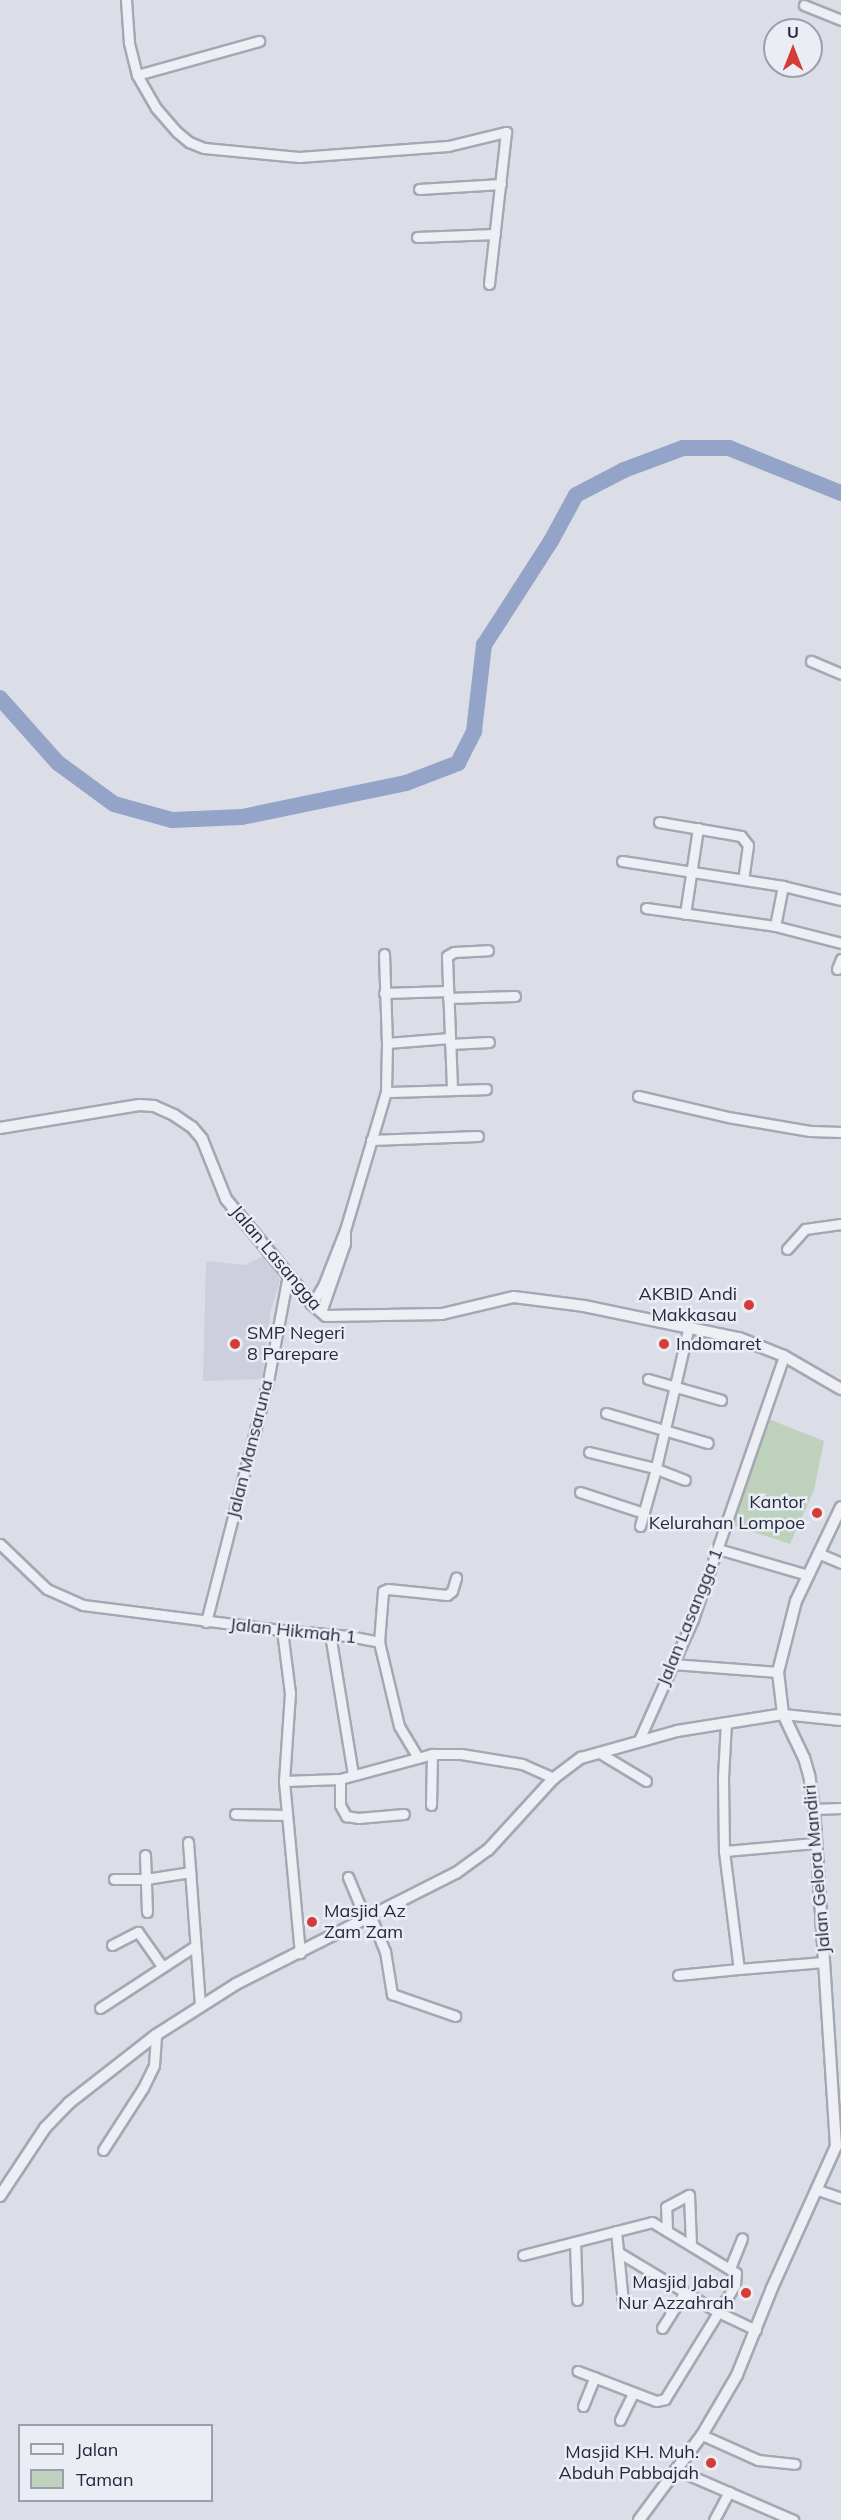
<!DOCTYPE html>
<html>
<head>
<meta charset="utf-8">
<style>
  body { margin:0 }
  #map { position:relative; width:841px; height:2520px; overflow:hidden; background:#dbdee7; font-family:Mulish,sans-serif }
  div>[style] { position:absolute }
  .built>* { inset:0; background:#cdd0dc }
  .green>* { inset:0; background:#bdd1bc }
  .river>* { height:16px; margin:-8px; padding:0 8px; transform-origin:8px; border-radius:8px; background:#94a4c9 }
  .roads { filter:drop-shadow(2px 0 #a4a8b4) drop-shadow(-2px 0 #a4a8b4) drop-shadow(0 2px #a4a8b4) drop-shadow(0 -2px #a4a8b4) }
  .minor>* { height:9px; margin:-4.5px; padding:0 4.5px; transform-origin:4.5px; border-radius:4.5px; background:#eeeff5 }
  .tertiary>* { height:10px; margin:-5px; padding:0 5px; transform-origin:5px; border-radius:5px; background:#eeeff5 }
  .dots>* { width:16px; height:16px; translate:-50% -50%; box-sizing:border-box; border:3px solid #eaedf4; border-radius:50% }
  span { translate:-50% -50%; white-space:nowrap; text-align:center; line-height:1.15; -webkit-text-stroke:5px #eaedf4; paint-order:stroke }
  .street-label { font-size:18px; color:#25293d }
  .poi-label { font-size:18px; color:#25293d }
  .right { translate:-100% -50%; text-align:right }
  .left { translate:0 -50%; text-align:left }
  .legend { position:absolute; left:18px; top:2424px; width:195px; height:78px; box-sizing:border-box; background:#eaedf4; border:2px solid #9b9fab; margin:0; padding:8px 10px; list-style:none; font-size:18px; color:#25293d }
  .legend li { display:flex; align-items:center; gap:12px; height:30px }
  .legend b { width:30px; border:2px solid #9b9fab }
  .north { position:absolute; left:763px; top:18px; width:60px; height:60px; box-sizing:border-box; background:#eaedf4; border:2px solid #9b9fab; border-radius:50%; rotate:0deg; font-size:16px; font-weight:700; line-height:24px; text-align:center; color:#25293d }
  .north::after { content:''; display:block; margin:auto; width:21px; height:27px; background:#d53c37; clip-path:polygon(50% 0,100% 100%,50% 72%,0 100%) }
</style>
</head>
<body>
<div id="map">
  <div class="built">
    <i style="clip-path:polygon(266px 1255px,280px 1280px,271px 1310px,262px 1379px,203px 1381px,206px 1261px,245px 1265px)"></i>
  </div>
  <div class="green">
    <i style="clip-path:polygon(766px 1418px,824px 1441px,814px 1490px,790px 1544px,732px 1525px)"></i>
  </div>
  <div class="river">
    <i style="left:0;top:698px;width:87px;rotate:48.3deg"></i>
    <i style="left:58px;top:763px;width:69px;rotate:36.2deg"></i>
    <i style="left:114px;top:804px;width:60px;rotate:15.4deg"></i>
    <i style="left:172px;top:820px;width:70px;rotate:-2.5deg"></i>
    <i style="left:242px;top:817px;width:167px;rotate:-11.7deg"></i>
    <i style="left:406px;top:783px;width:56px;rotate:-21deg"></i>
    <i style="left:458px;top:763px;width:36px;rotate:-63deg"></i>
    <i style="left:474px;top:731px;width:87px;rotate:-83.4deg"></i>
    <i style="left:484px;top:645px;width:124px;rotate:-57.2deg"></i>
    <i style="left:551px;top:541px;width:52px;rotate:-61.5deg"></i>
    <i style="left:576px;top:495px;width:54px;rotate:-27.5deg"></i>
    <i style="left:624px;top:470px;width:63px;rotate:-20.4deg"></i>
    <i style="left:683px;top:448px;width:46px"></i>
    <i style="left:729px;top:448px;width:121px;rotate:21.9deg"></i>
  </div>
  <div class="roads">
    <div class="minor">
      <i style="left:126px;top:0;width:43px;rotate:86deg"></i>
      <i style="left:129px;top:43px;width:33px;rotate:76deg"></i>
      <i style="left:137px;top:75px;width:38px;rotate:60deg"></i>
      <i style="left:156px;top:108px;width:32px;rotate:49deg"></i>
      <i style="left:177px;top:132px;width:16px;rotate:40deg"></i>
      <i style="left:189px;top:142px;width:16px;rotate:22deg"></i>
      <i style="left:204px;top:148px;width:95px;rotate:5.4deg"></i>
      <i style="left:299px;top:157px;width:149px;rotate:-4.2deg"></i>
      <i style="left:448px;top:146px;width:60px;rotate:-13.6deg"></i>
      <i style="left:506px;top:132px;width:153px;rotate:96.4deg"></i>
      <i style="left:804px;top:5px;width:40px;rotate:22deg"></i>
      <i style="left:137px;top:75px;width:127px;rotate:-15.6deg"></i>
      <i style="left:419px;top:189px;width:82px;rotate:-3.5deg"></i>
      <i style="left:417px;top:237px;width:78px;rotate:-2.2deg"></i>
      <i style="left:811px;top:661px;width:33px;rotate:23deg"></i>
      <i style="left:659px;top:822px;width:83px;rotate:9.7deg"></i>
      <i style="left:741px;top:836px;width:11px;rotate:52deg"></i>
      <i style="left:748px;top:845px;width:34px;rotate:98deg"></i>
      <i style="left:622px;top:861px;width:163px;rotate:8.8deg"></i>
      <i style="left:783px;top:886px;width:60px;rotate:13.6deg"></i>
      <i style="left:646px;top:908px;width:130px;rotate:7.9deg"></i>
      <i style="left:775px;top:926px;width:68px;rotate:14.4deg"></i>
      <i style="left:685px;top:914px;width:87px;rotate:-81.4deg"></i>
      <i style="left:775px;top:926px;width:41px;rotate:-78.7deg"></i>
      <i style="left:384px;top:954px;width:89px;rotate:88.1deg"></i>
      <i style="left:837px;top:969px;width:11px;rotate:-68deg"></i>
      <i style="left:384px;top:993px;width:64px;rotate:-1.8deg"></i>
      <i style="left:448px;top:998px;width:67px;rotate:-1.7deg"></i>
      <i style="left:450px;top:1044px;width:39px;rotate:-3deg"></i>
      <i style="left:452px;top:1088px;width:132px;rotate:-92.2deg"></i>
      <i style="left:447px;top:956px;width:8px;rotate:-30deg"></i>
      <i style="left:454px;top:952px;width:34px;rotate:-3deg"></i>
      <i style="left:386px;top:1092px;width:49px;rotate:-88.8deg"></i>
      <i style="left:387px;top:1043px;width:63px;rotate:-4.5deg"></i>
      <i style="left:638px;top:1096px;width:92px;rotate:13.1deg"></i>
      <i style="left:728px;top:1117px;width:83px;rotate:9.7deg"></i>
      <i style="left:810px;top:1131px;width:31px;rotate:2deg"></i>
      <i style="left:371px;top:1140px;width:107px;rotate:-2.1deg"></i>
      <i style="left:787px;top:1249px;width:27px;rotate:-48deg"></i>
      <i style="left:805px;top:1229px;width:36px;rotate:-8deg"></i>
      <i style="left:312px;top:1304px;width:21px;rotate:-59deg"></i>
      <i style="left:323px;top:1286px;width:60px;rotate:-68.6deg"></i>
      <i style="left:345px;top:1230px;width:144px;rotate:-73.5deg"></i>
      <i style="left:386px;top:1092px;width:100px;rotate:-1.7deg"></i>
      <i style="left:321px;top:1312px;width:73px;rotate:-70.8deg"></i>
      <i style="left:345px;top:1243px;width:10px;rotate:-90deg"></i>
      <i style="left:648px;top:1379px;width:76px;rotate:16deg"></i>
      <i style="left:606px;top:1413px;width:106px;rotate:16.4deg"></i>
      <i style="left:589px;top:1452px;width:67px;rotate:13.8deg"></i>
      <i style="left:654px;top:1468px;width:33px;rotate:21deg"></i>
      <i style="left:580px;top:1492px;width:67px;rotate:18.2deg"></i>
      <i style="left:640px;top:1526px;width:52px;rotate:-74.4deg"></i>
      <i style="left:654px;top:1476px;width:154px;rotate:-76.9deg"></i>
      <i style="left:0;top:1544px;width:65px;rotate:43.8deg"></i>
      <i style="left:47px;top:1589px;width:39px;rotate:24deg"></i>
      <i style="left:83px;top:1605px;width:201px;rotate:7.2deg"></i>
      <i style="left:282px;top:1630px;width:67px;rotate:5.1deg"></i>
      <i style="left:349px;top:1636px;width:31px;rotate:11deg"></i>
      <i style="left:379px;top:1642px;width:86px;rotate:76.6deg"></i>
      <i style="left:399px;top:1726px;width:37px;rotate:59deg"></i>
      <i style="left:418px;top:1758px;width:15px;rotate:-16deg"></i>
      <i style="left:432px;top:1754px;width:29px"></i>
      <i style="left:461px;top:1754px;width:62px;rotate:9.3deg"></i>
      <i style="left:522px;top:1764px;width:35px;rotate:24deg"></i>
      <i style="left:718px;top:1549px;width:94px;rotate:16.1deg"></i>
      <i style="left:818px;top:1553px;width:25px;rotate:23deg"></i>
      <i style="left:206px;top:1622px;width:249px;rotate:-75.6deg"></i>
      <i style="left:268px;top:1381px;width:108px;rotate:-79.3deg"></i>
      <i style="left:282px;top:1630px;width:64px;rotate:82.8deg"></i>
      <i style="left:290px;top:1693px;width:88px;rotate:93.9deg"></i>
      <i style="left:284px;top:1781px;width:173px;rotate:84.7deg"></i>
      <i style="left:330px;top:1634px;width:142px;rotate:80.7deg"></i>
      <i style="left:379px;top:1642px;width:51px;rotate:-85.5deg"></i>
      <i style="left:383px;top:1591px;width:5px;rotate:-22deg"></i>
      <i style="left:388px;top:1589px;width:59px;rotate:5.8deg"></i>
      <i style="left:447px;top:1595px;width:6px;rotate:-39deg"></i>
      <i style="left:452px;top:1591px;width:14px;rotate:-73deg"></i>
      <i style="left:673px;top:1664px;width:105px;rotate:4.4deg"></i>
      <i style="left:783px;top:1714px;width:58px;rotate:5.9deg"></i>
      <i style="left:726px;top:1722px;width:56px;rotate:93.1deg"></i>
      <i style="left:723px;top:1778px;width:73px;rotate:89.2deg"></i>
      <i style="left:724px;top:1851px;width:119px;rotate:82.8deg"></i>
      <i style="left:739px;top:1969px;width:85px;rotate:-4.7deg"></i>
      <i style="left:639px;top:1740px;width:133px;rotate:-65.9deg"></i>
      <i style="left:693px;top:1619px;width:278px;rotate:-70.9deg"></i>
      <i style="left:598px;top:1752px;width:56px;rotate:31.1deg"></i>
      <i style="left:340px;top:1779px;width:26px;rotate:90deg"></i>
      <i style="left:340px;top:1805px;width:13px;rotate:61deg"></i>
      <i style="left:346px;top:1816px;width:12px;rotate:9deg"></i>
      <i style="left:358px;top:1818px;width:46px;rotate:-5deg"></i>
      <i style="left:284px;top:1781px;width:56px;rotate:-2deg"></i>
      <i style="left:340px;top:1779px;width:81px;rotate:-15.1deg"></i>
      <i style="left:431px;top:1805px;width:51px;rotate:-88.9deg"></i>
      <i style="left:814px;top:1809px;width:27px;rotate:-2deg"></i>
      <i style="left:235px;top:1814px;width:52px;rotate:1.1deg"></i>
      <i style="left:188px;top:1842px;width:163px;rotate:85.8deg"></i>
      <i style="left:724px;top:1851px;width:92px;rotate:-5deg"></i>
      <i style="left:145px;top:1855px;width:57px;rotate:88deg"></i>
      <i style="left:348px;top:1877px;width:47px;rotate:67.3deg"></i>
      <i style="left:114px;top:1879px;width:32px"></i>
      <i style="left:146px;top:1879px;width:45px;rotate:-9deg"></i>
      <i style="left:371px;top:1917px;width:37px;rotate:68deg"></i>
      <i style="left:385px;top:1951px;width:44px;rotate:80.8deg"></i>
      <i style="left:392px;top:1994px;width:67px;rotate:19.2deg"></i>
      <i style="left:112px;top:1945px;width:29px;rotate:-27deg"></i>
      <i style="left:138px;top:1932px;width:42px;rotate:54.8deg"></i>
      <i style="left:678px;top:1975px;width:61px;rotate:-5.6deg"></i>
      <i style="left:100px;top:2008px;width:113px;rotate:-33.1deg"></i>
      <i style="left:103px;top:2150px;width:74px;rotate:-57.2deg"></i>
      <i style="left:143px;top:2088px;width:25px;rotate:-64deg"></i>
      <i style="left:154px;top:2065px;width:30px;rotate:-86deg"></i>
      <i style="left:818px;top:2190px;width:24px;rotate:19deg"></i>
      <i style="left:616px;top:2231px;width:71px;rotate:84.4deg"></i>
      <i style="left:667px;top:2231px;width:24px;rotate:-92deg"></i>
      <i style="left:666px;top:2207px;width:26px;rotate:-28deg"></i>
      <i style="left:689px;top:2195px;width:50px;rotate:87.7deg"></i>
      <i style="left:575px;top:2242px;width:58px;rotate:88deg"></i>
      <i style="left:618px;top:2252px;width:117px;rotate:31deg"></i>
      <i style="left:718px;top:2312px;width:42px;rotate:25.3deg"></i>
      <i style="left:523px;top:2255px;width:133px;rotate:-14.3deg"></i>
      <i style="left:652px;top:2222px;width:98px;rotate:31.3deg"></i>
      <i style="left:736px;top:2273px;width:12px;rotate:95deg"></i>
      <i style="left:735px;top:2285px;width:134px;rotate:121.6deg"></i>
      <i style="left:665px;top:2399px;width:9px;rotate:167deg"></i>
      <i style="left:656px;top:2401px;width:84px;rotate:-159deg"></i>
      <i style="left:730px;top:2268px;width:32px;rotate:-68deg"></i>
      <i style="left:662px;top:2328px;width:41px;rotate:-57.8deg"></i>
      <i style="left:583px;top:2406px;width:31px;rotate:-68deg"></i>
      <i style="left:620px;top:2420px;width:30px;rotate:-64deg"></i>
      <i style="left:702px;top:2435px;width:61px;rotate:24.1deg"></i>
      <i style="left:758px;top:2460px;width:37px;rotate:6deg"></i>
      <i style="left:675px;top:2469px;width:129px;rotate:23.4deg"></i>
      <i style="left:714px;top:2520px;width:32px;rotate:-62deg"></i>
    </div>
    <div class="tertiary">
      <i style="left:0;top:1128px;width:141px;rotate:-9.4deg"></i>
      <i style="left:139px;top:1105px;width:15px;rotate:4deg"></i>
      <i style="left:154px;top:1106px;width:22px;rotate:24deg"></i>
      <i style="left:174px;top:1115px;width:22px;rotate:34deg"></i>
      <i style="left:192px;top:1127px;width:16px;rotate:50deg"></i>
      <i style="left:202px;top:1139px;width:65px;rotate:68.2deg"></i>
      <i style="left:226px;top:1199px;width:136px;rotate:50.7deg"></i>
      <i style="left:312px;top:1304px;width:18px;rotate:41deg"></i>
      <i style="left:326px;top:1316px;width:116px;rotate:-1deg"></i>
      <i style="left:442px;top:1314px;width:74px;rotate:-13.3deg"></i>
      <i style="left:514px;top:1297px;width:71px;rotate:7.3deg"></i>
      <i style="left:584px;top:1306px;width:158px;rotate:11.7deg"></i>
      <i style="left:739px;top:1338px;width:48px;rotate:21.8deg"></i>
      <i style="left:784px;top:1356px;width:66px;rotate:30.1deg"></i>
      <i style="left:0;top:2196px;width:82px;rotate:-56.5deg"></i>
      <i style="left:45px;top:2128px;width:35px;rotate:-46deg"></i>
      <i style="left:69px;top:2103px;width:110px;rotate:-38deg"></i>
      <i style="left:156px;top:2035px;width:95px;rotate:-32.5deg"></i>
      <i style="left:236px;top:1984px;width:246px;rotate:-26.8deg"></i>
      <i style="left:456px;top:1873px;width:39px;rotate:-36deg"></i>
      <i style="left:488px;top:1850px;width:98px;rotate:-47.5deg"></i>
      <i style="left:554px;top:1778px;width:34px;rotate:-37deg"></i>
      <i style="left:581px;top:1758px;width:100px;rotate:-15.7deg"></i>
      <i style="left:677px;top:1731px;width:107px;rotate:-9.1deg"></i>
      <i style="left:639px;top:2520px;width:106px;rotate:-53.5deg"></i>
      <i style="left:702px;top:2435px;width:69px;rotate:-59.7deg"></i>
      <i style="left:737px;top:2375px;width:94px;rotate:-68.1deg"></i>
      <i style="left:772px;top:2288px;width:156px;rotate:-65.7deg"></i>
      <i style="left:836px;top:2146px;width:338px;rotate:-93.7deg"></i>
      <i style="left:814px;top:1809px;width:34px;rotate:-98deg"></i>
      <i style="left:809px;top:1775px;width:18px;rotate:-106deg"></i>
      <i style="left:804px;top:1758px;width:49px;rotate:-115.5deg"></i>
      <i style="left:783px;top:1714px;width:42px;rotate:-96.8deg"></i>
      <i style="left:778px;top:1672px;width:73px;rotate:-75.8deg"></i>
      <i style="left:796px;top:1601px;width:104px;rotate:-64.4deg"></i>
    </div>
  </div>
  <div class="dots">
    <i style="left:749px;top:1305px;background:#d53c37"></i>
    <i style="left:235px;top:1344px;background:#d53c37"></i>
    <i style="left:664px;top:1344px;background:#d53c37"></i>
    <i style="left:817px;top:1513px;background:#d53c37"></i>
    <i style="left:312px;top:1922px;background:#d53c37"></i>
    <i style="left:746px;top:2293px;background:#d53c37"></i>
    <i style="left:711px;top:2463px;background:#d53c37"></i>
  </div>
  <div class="street-label">
    <span style="left:276px;top:1258px;rotate:50deg">Jalan Lasangga</span>
    <span style="left:250px;top:1449px;rotate:-76deg">Jalan Mansaruna</span>
    <span style="left:690px;top:1617px;rotate:-68deg">Jalan Lasangga 1</span>
    <span style="left:293px;top:1631px;rotate:6deg">Jalan Hikmah 1</span>
    <span style="left:817px;top:1869px;rotate:-95deg">Jalan Gelora Mandiri</span>
  </div>
  <div class="poi-label">
    <span class="right" style="left:737px;top:1305px">AKBID Andi<br>Makkasau</span>
    <span class="left" style="left:247px;top:1344px">SMP Negeri<br>8 Parepare</span>
    <span class="left" style="left:676px;top:1344px">Indomaret</span>
    <span class="right" style="left:805px;top:1513px">Kantor<br>Kelurahan Lompoe</span>
    <span class="left" style="left:324px;top:1922px">Masjid Az<br>Zam Zam</span>
    <span class="right" style="left:734px;top:2293px">Masjid Jabal<br>Nur Azzahrah</span>
    <span class="right" style="left:699px;top:2463px">Masjid KH. Muh.<br>Abduh Pabbajah</span>
  </div>
  <ul class="legend">
  <li><b style="height:8px;background:#eeeff5"></b>Jalan</li>
  <li><b style="height:16px;background:#bdd1bc"></b>Taman</li>
  </ul>
  <div class="north">U</div>
</div>
</body>
</html>
